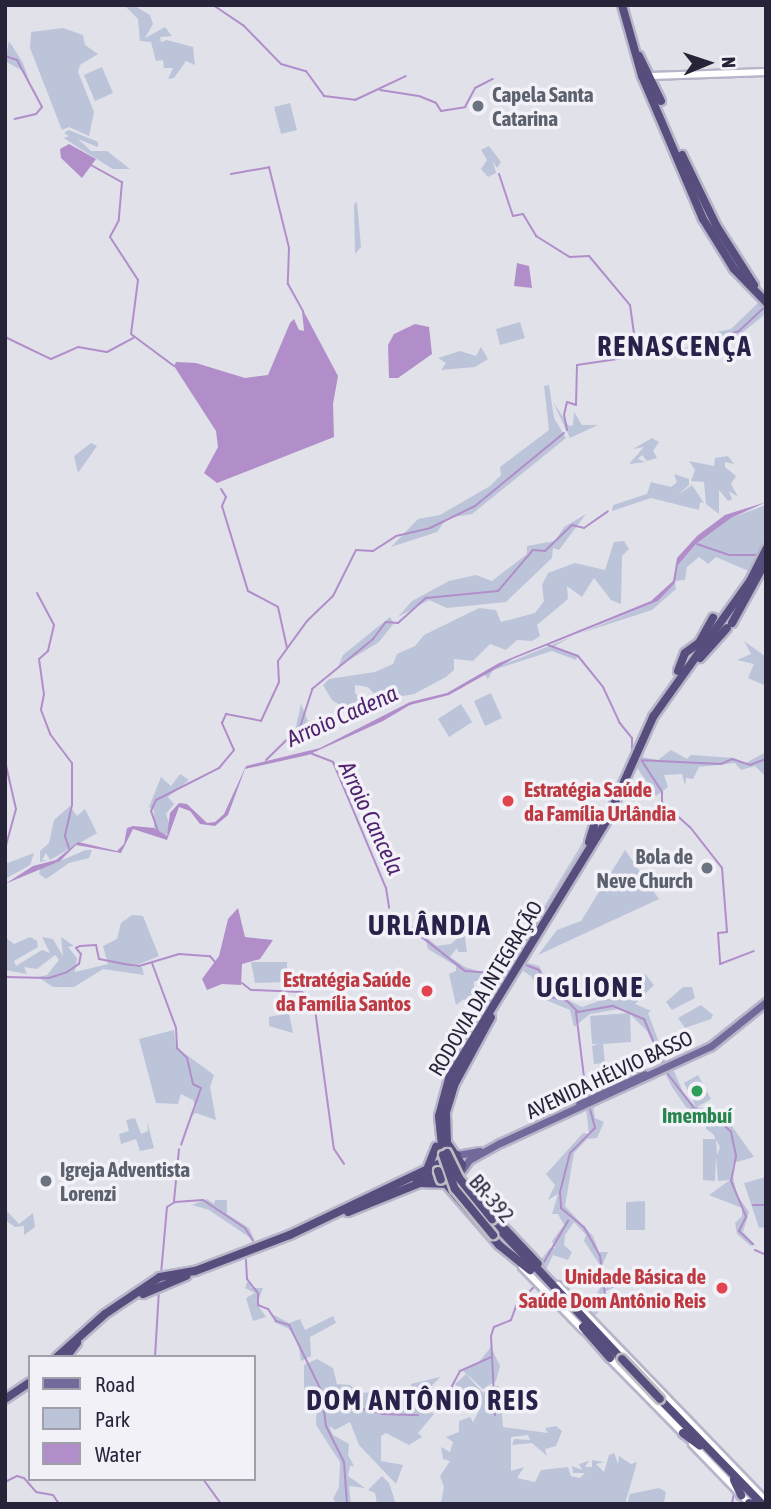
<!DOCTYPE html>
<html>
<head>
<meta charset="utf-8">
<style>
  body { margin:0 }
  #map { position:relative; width:771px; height:1509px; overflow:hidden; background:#e1e1ea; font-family:"Asap Condensed",sans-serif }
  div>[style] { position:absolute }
  .green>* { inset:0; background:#bcc4d9 }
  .water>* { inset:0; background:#b18eca }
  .stream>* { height:2px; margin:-1px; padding:0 1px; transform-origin:1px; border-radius:1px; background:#b18eca }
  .roads { filter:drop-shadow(2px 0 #b7b5c9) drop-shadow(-2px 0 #b7b5c9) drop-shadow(0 2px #b7b5c9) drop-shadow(0 -2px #b7b5c9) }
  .secondary>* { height:6px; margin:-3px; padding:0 3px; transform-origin:3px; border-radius:3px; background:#fff }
  .primary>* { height:7px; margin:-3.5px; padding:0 3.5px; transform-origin:3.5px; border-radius:3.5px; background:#736a9b }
  .trunk>* { height:8px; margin:-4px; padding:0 4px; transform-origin:4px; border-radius:4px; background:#584e7e }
  .bridges { filter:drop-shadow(2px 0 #bebdc4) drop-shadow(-2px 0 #bebdc4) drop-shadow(0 2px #bebdc4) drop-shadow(0 -2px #bebdc4) }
  .trunk-bridge>* { height:8px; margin:-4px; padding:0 4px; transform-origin:4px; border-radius:4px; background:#584e7e }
  .dots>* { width:19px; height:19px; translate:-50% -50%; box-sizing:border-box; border:4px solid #f1f1f7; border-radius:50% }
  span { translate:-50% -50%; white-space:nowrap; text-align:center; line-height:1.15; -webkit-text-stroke:7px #f1f1f7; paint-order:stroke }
  .worship-label { font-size:21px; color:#5b616d; font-weight:700 }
  .left { translate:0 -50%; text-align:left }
  .right { translate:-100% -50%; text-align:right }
  .health-label { font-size:21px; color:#be3a42; font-weight:700 }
  .street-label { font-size:21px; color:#272339 }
  .leisure-label { font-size:21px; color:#27864d; font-weight:700 }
  .water-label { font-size:23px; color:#51236f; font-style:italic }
  .district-label { font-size:28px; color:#292149; font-weight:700; letter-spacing:2px }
  .frame { position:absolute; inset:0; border:7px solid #272339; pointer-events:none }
  .legend { position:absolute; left:28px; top:1355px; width:228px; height:126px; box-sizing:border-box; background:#f1f1f7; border:2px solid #a09fab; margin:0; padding:9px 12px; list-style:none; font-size:21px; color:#272339 }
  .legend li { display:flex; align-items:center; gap:14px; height:35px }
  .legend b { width:35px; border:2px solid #a09fab }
  .north { position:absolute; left:673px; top:28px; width:70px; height:70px; -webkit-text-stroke:5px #f1f1f7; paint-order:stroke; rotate:88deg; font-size:19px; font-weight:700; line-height:28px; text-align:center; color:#272339 }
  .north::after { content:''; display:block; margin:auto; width:24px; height:32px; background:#272339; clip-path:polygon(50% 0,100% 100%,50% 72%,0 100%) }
</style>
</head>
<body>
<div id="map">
  <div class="green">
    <i style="clip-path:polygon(135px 6px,150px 15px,153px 24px,145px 38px,165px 27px,172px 36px,160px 37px,161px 42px,167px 40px,193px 47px,195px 65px,186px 61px,174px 78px,168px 79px,173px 68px,164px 68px,163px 60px,156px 61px,151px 42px,140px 41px,138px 19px,126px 7px)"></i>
    <i style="clip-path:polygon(63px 28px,83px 35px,85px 45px,98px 54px,80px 65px,78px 72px,94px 112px,89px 136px,69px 127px,62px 130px,30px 48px,31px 32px)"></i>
    <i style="clip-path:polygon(9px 41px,23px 63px,31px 86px,21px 70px,5px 61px)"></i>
    <i style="clip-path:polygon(102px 67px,113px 93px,95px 101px,84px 75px)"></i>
    <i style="clip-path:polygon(290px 103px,297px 130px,281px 134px,274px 107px)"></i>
    <i style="clip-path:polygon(69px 130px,98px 142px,98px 147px,78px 139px,91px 151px,107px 151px,130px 169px,113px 169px,79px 148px,64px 138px,69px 136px,64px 133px)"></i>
    <i style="clip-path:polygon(489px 146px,501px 162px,497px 168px,493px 161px,496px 173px,488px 177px,481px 169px,487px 160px,481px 150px)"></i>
    <i style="clip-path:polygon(357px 202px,361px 247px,355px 254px,354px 204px)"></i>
    <i style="clip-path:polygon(760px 301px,766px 307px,763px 316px,732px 341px,703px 349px,712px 333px,731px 329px)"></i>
    <i style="clip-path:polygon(520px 322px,525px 338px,500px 345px,496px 329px)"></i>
    <i style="clip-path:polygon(481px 347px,488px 359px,475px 367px,441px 370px,446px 363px,438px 358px,460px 351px,476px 356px)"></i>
    <i style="clip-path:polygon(549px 385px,554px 418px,566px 438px,472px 514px,447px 518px,437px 532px,391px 547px,418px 519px,440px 515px,490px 486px,501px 475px,500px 467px,549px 430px,544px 386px)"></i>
    <i style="clip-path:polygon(553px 402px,569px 426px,573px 425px,574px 412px,582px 425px,598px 425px,570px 438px)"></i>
    <i style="clip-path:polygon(652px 438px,659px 442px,653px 451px,657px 458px,647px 461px,642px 455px,638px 459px,645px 462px,629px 464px,644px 447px,633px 449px)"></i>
    <i style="clip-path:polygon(91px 443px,97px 446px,78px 473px,74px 456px)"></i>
    <i style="clip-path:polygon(728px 456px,734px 464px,725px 462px,725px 467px,736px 476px,731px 484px,738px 497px,729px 491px,732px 499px,728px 501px,719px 490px,719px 514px,706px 504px,704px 482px,691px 481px,695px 470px,689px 461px,714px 466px,715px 458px)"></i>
    <i style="clip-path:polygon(674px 474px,689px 479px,689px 485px,678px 495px,692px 485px,704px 503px,700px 502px,699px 510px,651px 498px,612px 511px,613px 505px,647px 494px,651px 482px,671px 487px,677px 482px)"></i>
    <i style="clip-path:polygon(766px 505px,766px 543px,751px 572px,716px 557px,708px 564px,699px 557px,687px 567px,685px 580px,675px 581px,678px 565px,702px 538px,731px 518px)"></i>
    <i style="clip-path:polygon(586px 514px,559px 550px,553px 548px,552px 558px,506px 602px,447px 608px,429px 600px,398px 617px,412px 601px,449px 581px,476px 575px,492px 581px,527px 554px,527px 546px,555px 541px,564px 527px)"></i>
    <i style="clip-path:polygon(614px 542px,624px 541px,629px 549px,622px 556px,621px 604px,611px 600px,594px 578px,582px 597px,567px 586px,568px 599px,537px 625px,540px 636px,532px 641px,517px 640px,506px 650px,490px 644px,473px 661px,454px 659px,454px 670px,446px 677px,414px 694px,380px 700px,368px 687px,355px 685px,355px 693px,363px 700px,343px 707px,332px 700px,323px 685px,329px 679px,375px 672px,393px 664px,397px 654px,415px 646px,424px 635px,479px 608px,496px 610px,501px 622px,535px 613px,544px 601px,542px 585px,548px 573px,575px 563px,605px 570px)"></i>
    <i style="clip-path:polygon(675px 583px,676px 589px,652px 610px,581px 633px,658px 601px)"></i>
    <i style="clip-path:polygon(390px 617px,394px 623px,379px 642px,338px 667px,343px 655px)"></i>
    <i style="clip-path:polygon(571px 637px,553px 647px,578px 655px,576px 660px,552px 651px,493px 670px,488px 679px,483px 673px)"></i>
    <i style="clip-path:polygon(744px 641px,766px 657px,766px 686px,748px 678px,754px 664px,737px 660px,751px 654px)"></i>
    <i style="clip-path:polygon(491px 693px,502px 718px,485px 726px,474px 701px)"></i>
    <i style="clip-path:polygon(301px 704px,308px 721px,266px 755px,295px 731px)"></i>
    <i style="clip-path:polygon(461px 704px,472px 722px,449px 737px,438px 719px)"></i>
    <i style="clip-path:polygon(671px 750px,687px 759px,691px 755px,734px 758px,746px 763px,766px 752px,766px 777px,755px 766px,741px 770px,735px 763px,699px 767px,693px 779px,686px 778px,685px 786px,682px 774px,664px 775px,668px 787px,656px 796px,636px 766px,641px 757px,658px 760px)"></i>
    <i style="clip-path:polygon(180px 774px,189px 780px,168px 797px,174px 804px,166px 814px,171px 829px,164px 837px,154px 828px,154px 810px,146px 805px,149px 807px,161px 777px,171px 786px)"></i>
    <i style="clip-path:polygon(70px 806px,77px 816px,85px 809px,97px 833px,50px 860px,46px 853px,42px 860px,48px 860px,40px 862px,40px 851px,49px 843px,54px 820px)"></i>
    <i style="clip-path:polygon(590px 830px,586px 841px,528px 939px,527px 935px)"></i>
    <i style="clip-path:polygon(86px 850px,92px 850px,89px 858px,69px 863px,46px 879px,39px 874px,40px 869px)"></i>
    <i style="clip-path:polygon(625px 850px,659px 899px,538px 955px,557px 930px,581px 921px)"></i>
    <i style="clip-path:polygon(34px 853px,30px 865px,5px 879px,5px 864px)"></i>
    <i style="clip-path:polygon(393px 911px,437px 946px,451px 944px,464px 932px,467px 952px,458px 952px,457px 948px,450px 957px,465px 967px,481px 972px,517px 960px,495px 995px,489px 982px,474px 981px,473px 1010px,464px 999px,456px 1005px,449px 974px,456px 971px,456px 966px,428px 949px,426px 942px,393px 919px)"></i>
    <i style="clip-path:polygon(132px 915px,143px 916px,159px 956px,132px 967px,142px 967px,144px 975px,103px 969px,74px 987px,53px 987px,38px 977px,47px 975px,59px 960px,55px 955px,37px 969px,24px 967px,27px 974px,5px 970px,5px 937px,14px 944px,30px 937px,37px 941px,38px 947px,14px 961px,16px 966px,42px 950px,50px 953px,42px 937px,53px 939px,63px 956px,61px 937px,74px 946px,68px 947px,77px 958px,75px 972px,108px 964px,103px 946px,117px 939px,121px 923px)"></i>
    <i style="clip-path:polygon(251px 962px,287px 962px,287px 982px,255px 983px)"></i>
    <i style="clip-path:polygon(528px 963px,539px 966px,554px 993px,582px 1007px,604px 999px,625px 999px,636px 991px,634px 979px,645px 974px,654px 985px,635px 1004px,651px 1011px,648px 1013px,666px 1061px,662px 1063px,647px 1031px,630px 1014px,631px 1042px,603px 1044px,605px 1063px,594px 1064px,592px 1046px,598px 1044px,592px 1044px,590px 1016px,629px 1013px,619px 1009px,590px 1014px,574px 1027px,570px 1010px,541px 998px,531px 976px,523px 971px)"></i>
    <i style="clip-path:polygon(683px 987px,692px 987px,695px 998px,672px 1010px,666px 1002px)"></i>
    <i style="clip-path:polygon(701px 1005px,713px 1015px,711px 1019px,685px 1028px,678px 1018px)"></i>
    <i style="clip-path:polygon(289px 1013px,293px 1033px,269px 1026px,269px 1017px)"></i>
    <i style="clip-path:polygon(174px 1030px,176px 1047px,214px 1075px,210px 1087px,216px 1120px,196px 1113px,190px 1116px,196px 1107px,193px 1100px,181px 1094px,178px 1104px,156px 1103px,139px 1039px)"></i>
    <i style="clip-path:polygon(674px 1071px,683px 1092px,696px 1107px,684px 1083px,698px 1075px,711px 1099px,697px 1107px,721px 1111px,754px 1157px,733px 1163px,732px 1172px,737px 1195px,749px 1212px,743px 1232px,755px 1245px,751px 1246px,737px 1234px,735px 1223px,742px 1216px,742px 1208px,709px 1195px,730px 1180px,718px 1181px,716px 1157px,715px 1181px,703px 1180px,703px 1139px,716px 1139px,717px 1155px,720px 1147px,713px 1134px,706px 1129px,706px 1122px,688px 1110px,672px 1087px,665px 1073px)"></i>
    <i style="clip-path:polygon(593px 1106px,595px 1118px,604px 1122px,597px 1138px,587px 1139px,574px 1153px,565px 1206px,593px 1236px,599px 1252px,608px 1252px,602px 1266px,615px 1287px,604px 1292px,604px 1298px,612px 1305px,615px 1297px,623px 1298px,620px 1312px,607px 1305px,593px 1317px,587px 1311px,601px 1286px,599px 1264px,584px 1241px,586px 1235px,574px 1222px,565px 1235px,564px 1245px,572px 1252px,568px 1260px,553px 1255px,546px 1269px,540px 1261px,550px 1248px,555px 1248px,552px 1241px,564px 1225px,558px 1214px,552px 1214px,558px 1194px,548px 1200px,555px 1185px,546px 1174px,583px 1133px,589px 1134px,586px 1109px)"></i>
    <i style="clip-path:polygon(135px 1118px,141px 1134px,148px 1131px,147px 1121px,154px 1148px,140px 1151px,136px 1139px,121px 1144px,119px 1134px,129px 1131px,126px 1120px)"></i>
    <i style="clip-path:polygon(766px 1177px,766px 1227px,759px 1228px,744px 1183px)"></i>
    <i style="clip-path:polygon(207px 1199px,214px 1204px,215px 1200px,227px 1200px,227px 1214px,249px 1228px,255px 1241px,209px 1210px,192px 1205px)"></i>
    <i style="clip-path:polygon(645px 1201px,645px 1230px,626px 1230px,626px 1202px)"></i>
    <i style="clip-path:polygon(5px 1209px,19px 1224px,33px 1213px,35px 1227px,24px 1235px,24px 1226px,15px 1227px,5px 1220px)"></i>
    <i style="clip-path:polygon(248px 1280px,252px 1288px,263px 1288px,257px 1304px,266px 1317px,253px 1321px,246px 1298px,255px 1293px,245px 1288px)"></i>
    <i style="clip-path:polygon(274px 1315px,289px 1323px,300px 1319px,305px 1330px,333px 1316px,336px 1323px,310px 1337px,311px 1356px,301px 1361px,298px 1341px,289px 1329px,274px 1322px)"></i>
    <i style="clip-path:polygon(491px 1347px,500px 1366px,496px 1381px,483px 1389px,462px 1370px,478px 1363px)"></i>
    <i style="clip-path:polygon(317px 1359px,333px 1368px,337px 1384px,350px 1385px,360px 1393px,377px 1392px,387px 1405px,385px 1395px,396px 1398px,405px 1392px,413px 1397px,411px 1384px,440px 1377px,426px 1392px,426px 1409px,434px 1414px,418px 1433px,422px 1437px,409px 1445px,386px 1433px,381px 1436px,381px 1461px,403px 1465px,396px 1484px,359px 1445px,350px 1422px,335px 1430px,329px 1426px,333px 1435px,349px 1444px,348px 1455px,354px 1466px,350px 1466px,348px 1476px,365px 1488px,349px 1486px,351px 1504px,337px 1504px,333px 1499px,339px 1487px,340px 1462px,316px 1425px,317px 1403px,306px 1404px,314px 1395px,304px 1390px,304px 1365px)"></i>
    <i style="clip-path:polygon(466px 1374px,483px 1393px,491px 1386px,499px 1386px,503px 1427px,548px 1433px,545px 1428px,556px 1426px,562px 1431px,556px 1446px,545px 1449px,547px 1456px,532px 1443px,512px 1445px,514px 1439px,530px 1440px,528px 1435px,511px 1437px,511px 1471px,524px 1467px,517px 1478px,535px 1482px,541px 1470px,568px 1467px,571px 1476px,580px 1478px,585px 1473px,573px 1473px,572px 1466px,582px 1470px,579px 1464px,589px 1461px,585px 1467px,592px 1467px,592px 1460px,604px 1462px,596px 1464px,604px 1472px,609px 1455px,614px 1453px,618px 1464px,619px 1456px,631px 1464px,637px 1462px,625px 1504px,441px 1503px,444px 1487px,440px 1476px,450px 1461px,443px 1459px,441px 1447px,450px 1452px,453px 1442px,446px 1437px,459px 1432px,459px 1421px,470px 1417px,473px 1422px,479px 1411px,473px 1413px,478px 1398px,472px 1403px,455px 1384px)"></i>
    <i style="clip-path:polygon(382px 1476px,389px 1483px,396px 1504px,377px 1504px,375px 1493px,368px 1490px)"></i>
    <i style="clip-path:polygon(659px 1488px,666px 1492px,664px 1502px,627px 1504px,630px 1494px)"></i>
  </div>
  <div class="water">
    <i style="clip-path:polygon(69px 144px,96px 159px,82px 178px,61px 158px,60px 149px)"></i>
    <i style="clip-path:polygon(517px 263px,529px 266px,532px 288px,514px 286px)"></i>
    <i style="clip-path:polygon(304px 312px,338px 376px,333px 404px,334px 437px,217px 483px,204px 473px,218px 447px,216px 431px,174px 366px,176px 362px,196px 363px,245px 378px,268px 375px,290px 323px,294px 319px,299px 330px,305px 331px)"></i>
    <i style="clip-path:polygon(415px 324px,429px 327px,432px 354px,398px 378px,389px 378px,388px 345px,394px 334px)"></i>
    <i style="clip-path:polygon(766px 502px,731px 518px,697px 543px,678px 565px,675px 583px,658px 601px,513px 659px,449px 695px,410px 705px,383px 721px,308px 755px,245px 769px,228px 815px,215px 826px,200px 824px,190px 811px,179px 807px,167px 840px,133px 829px,121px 853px,76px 845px,60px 861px,5px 884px,33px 866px,56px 860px,78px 842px,117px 851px,124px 844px,127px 828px,133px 826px,154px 828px,167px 836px,170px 813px,179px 803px,187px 804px,207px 823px,215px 822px,224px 814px,246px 766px,320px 748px,410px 702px,447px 693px,499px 663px,651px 601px,673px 581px,677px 558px,697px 536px,725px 515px)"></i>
    <i style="clip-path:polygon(238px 908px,245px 937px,273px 940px,260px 959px,242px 964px,241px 985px,222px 984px,207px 990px,202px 979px,219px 956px,228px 919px)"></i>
  </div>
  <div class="stream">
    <i style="left:213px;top:5px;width:36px;rotate:34deg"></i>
    <i style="left:243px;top:25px;width:54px;rotate:45.7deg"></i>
    <i style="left:281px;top:64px;width:26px;rotate:16deg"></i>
    <i style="left:306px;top:71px;width:31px;rotate:54deg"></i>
    <i style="left:324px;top:96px;width:31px;rotate:7deg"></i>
    <i style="left:355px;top:100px;width:56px;rotate:-25.2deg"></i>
    <i style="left:5px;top:56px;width:13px;rotate:18deg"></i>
    <i style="left:17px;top:60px;width:53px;rotate:62deg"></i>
    <i style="left:42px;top:107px;width:9px;rotate:131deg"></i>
    <i style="left:36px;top:114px;width:22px;rotate:167deg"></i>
    <i style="left:380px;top:90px;width:39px;rotate:9deg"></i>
    <i style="left:419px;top:96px;width:18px;rotate:22deg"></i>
    <i style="left:436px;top:103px;width:9px;rotate:58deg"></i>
    <i style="left:441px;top:111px;width:24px;rotate:-9deg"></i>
    <i style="left:465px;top:107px;width:21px;rotate:-62deg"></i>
    <i style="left:475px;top:88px;width:20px;rotate:-27deg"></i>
    <i style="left:89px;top:164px;width:38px;rotate:29deg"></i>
    <i style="left:122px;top:182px;width:38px;rotate:95deg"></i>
    <i style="left:119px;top:220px;width:19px;rotate:118deg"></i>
    <i style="left:110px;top:237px;width:51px;rotate:56.9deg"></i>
    <i style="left:138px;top:280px;width:54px;rotate:97.4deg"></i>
    <i style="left:131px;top:334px;width:54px;rotate:36.7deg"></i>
    <i style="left:231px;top:174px;width:39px;rotate:-10deg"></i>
    <i style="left:269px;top:167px;width:83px;rotate:76.1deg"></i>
    <i style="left:289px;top:248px;width:36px;rotate:92deg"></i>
    <i style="left:288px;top:284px;width:31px;rotate:61deg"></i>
    <i style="left:303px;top:311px;width:20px;rotate:84deg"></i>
    <i style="left:499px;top:174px;width:44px;rotate:71.6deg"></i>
    <i style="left:513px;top:216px;width:10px;rotate:-11deg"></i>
    <i style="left:523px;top:214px;width:26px;rotate:59deg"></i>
    <i style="left:536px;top:236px;width:40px;rotate:32deg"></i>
    <i style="left:570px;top:257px;width:19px;rotate:-3deg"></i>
    <i style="left:589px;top:256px;width:64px;rotate:50.1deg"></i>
    <i style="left:630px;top:305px;width:50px;rotate:82deg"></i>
    <i style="left:5px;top:337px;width:51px;rotate:25.6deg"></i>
    <i style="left:51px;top:359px;width:30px;rotate:-24deg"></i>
    <i style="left:78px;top:347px;width:29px;rotate:10deg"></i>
    <i style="left:107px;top:352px;width:30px;rotate:-28deg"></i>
    <i style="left:567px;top:430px;width:15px;rotate:-101deg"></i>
    <i style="left:564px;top:415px;width:13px;rotate:-77deg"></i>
    <i style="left:567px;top:402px;width:9px;rotate:18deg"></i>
    <i style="left:576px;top:405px;width:40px;rotate:-88.6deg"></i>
    <i style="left:577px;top:365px;width:116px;rotate:-8.4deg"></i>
    <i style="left:692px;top:348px;width:50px;rotate:-19.9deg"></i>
    <i style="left:739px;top:331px;width:34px;rotate:-43deg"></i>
    <i style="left:221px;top:489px;width:9px;rotate:58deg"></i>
    <i style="left:226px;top:497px;width:10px;rotate:114deg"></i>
    <i style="left:222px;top:506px;width:89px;rotate:73deg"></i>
    <i style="left:248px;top:591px;width:34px;rotate:28deg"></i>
    <i style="left:278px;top:607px;width:42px;rotate:77.6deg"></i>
    <i style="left:697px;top:544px;width:34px;rotate:19deg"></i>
    <i style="left:729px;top:555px;width:28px"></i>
    <i style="left:37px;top:593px;width:36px;rotate:62deg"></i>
    <i style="left:54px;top:625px;width:27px;rotate:103deg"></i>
    <i style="left:48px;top:651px;width:12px;rotate:138deg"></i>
    <i style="left:39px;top:659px;width:35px;rotate:82deg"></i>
    <i style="left:44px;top:694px;width:16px;rotate:101deg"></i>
    <i style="left:41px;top:710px;width:26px;rotate:69deg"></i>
    <i style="left:50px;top:734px;width:36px;rotate:53deg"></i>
    <i style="left:72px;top:763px;width:42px;rotate:90deg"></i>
    <i style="left:72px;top:805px;width:32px;rotate:103deg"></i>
    <i style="left:65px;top:836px;width:13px;rotate:72deg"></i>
    <i style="left:548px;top:645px;width:32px;rotate:20deg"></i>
    <i style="left:578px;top:656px;width:40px;rotate:51deg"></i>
    <i style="left:603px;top:687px;width:38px;rotate:65deg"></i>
    <i style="left:619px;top:722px;width:21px;rotate:51deg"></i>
    <i style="left:632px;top:738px;width:14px;rotate:90deg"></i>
    <i style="left:310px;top:753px;width:25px;rotate:21deg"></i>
    <i style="left:333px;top:762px;width:137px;rotate:67.2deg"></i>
    <i style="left:386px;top:888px;width:20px;rotate:81deg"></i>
    <i style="left:266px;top:760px;width:47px;rotate:-44.1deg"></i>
    <i style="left:300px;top:727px;width:40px;rotate:-72deg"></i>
    <i style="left:312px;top:689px;width:79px;rotate:-39.3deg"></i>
    <i style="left:373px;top:639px;width:21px;rotate:-53deg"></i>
    <i style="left:386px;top:622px;width:12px;rotate:5deg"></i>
    <i style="left:398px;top:623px;width:38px;rotate:-42deg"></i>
    <i style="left:426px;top:598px;width:72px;rotate:-5.6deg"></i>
    <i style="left:498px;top:591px;width:54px;rotate:-49.5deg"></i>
    <i style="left:533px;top:550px;width:12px;rotate:5deg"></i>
    <i style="left:545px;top:551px;width:37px;rotate:-44deg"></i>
    <i style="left:572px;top:525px;width:12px;rotate:14deg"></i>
    <i style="left:584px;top:528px;width:29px;rotate:-35deg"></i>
    <i style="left:638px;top:760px;width:83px;rotate:2.8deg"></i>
    <i style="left:721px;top:764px;width:12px;rotate:-24deg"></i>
    <i style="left:732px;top:759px;width:19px;rotate:18deg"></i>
    <i style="left:750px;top:765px;width:17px;rotate:-21deg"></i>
    <i style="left:5px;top:761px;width:49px;rotate:77.1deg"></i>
    <i style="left:16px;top:809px;width:41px;rotate:105.4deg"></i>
    <i style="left:642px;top:761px;width:37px;rotate:57deg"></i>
    <i style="left:662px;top:792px;width:10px;rotate:90deg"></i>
    <i style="left:662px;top:802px;width:38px;rotate:42deg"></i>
    <i style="left:690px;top:827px;width:52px;rotate:52deg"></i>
    <i style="left:722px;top:868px;width:64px;rotate:85.5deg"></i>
    <i style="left:727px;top:932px;width:9px;rotate:174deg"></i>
    <i style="left:718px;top:933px;width:31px;rotate:86deg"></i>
    <i style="left:720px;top:964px;width:36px;rotate:-21deg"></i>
    <i style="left:159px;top:834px;width:24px;rotate:-109deg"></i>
    <i style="left:151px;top:811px;width:12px;rotate:-66deg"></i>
    <i style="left:156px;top:800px;width:71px;rotate:-26.9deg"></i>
    <i style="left:219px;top:768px;width:23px;rotate:-50deg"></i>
    <i style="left:234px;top:750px;width:30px;rotate:-114deg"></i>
    <i style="left:222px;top:723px;width:10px;rotate:-66deg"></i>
    <i style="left:226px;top:714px;width:36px;rotate:11deg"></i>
    <i style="left:261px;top:721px;width:43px;rotate:-65.2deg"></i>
    <i style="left:279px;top:682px;width:21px;rotate:-93deg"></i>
    <i style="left:278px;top:661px;width:49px;rotate:-54.1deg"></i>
    <i style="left:307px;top:621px;width:36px;rotate:-44deg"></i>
    <i style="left:333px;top:596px;width:51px;rotate:-63.4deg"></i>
    <i style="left:356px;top:550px;width:17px;rotate:3deg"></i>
    <i style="left:373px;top:551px;width:27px;rotate:-33deg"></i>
    <i style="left:396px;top:536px;width:35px;rotate:-13deg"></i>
    <i style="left:430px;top:528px;width:50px;rotate:-26.1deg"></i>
    <i style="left:475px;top:506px;width:115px;rotate:-39.4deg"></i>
    <i style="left:392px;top:913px;width:93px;rotate:38.5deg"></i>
    <i style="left:465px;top:971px;width:32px;rotate:4deg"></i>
    <i style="left:497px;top:973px;width:20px;rotate:-30deg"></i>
    <i style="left:152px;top:963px;width:69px;rotate:69.7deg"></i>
    <i style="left:176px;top:1028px;width:20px;rotate:87deg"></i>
    <i style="left:177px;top:1048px;width:14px;rotate:45deg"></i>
    <i style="left:187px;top:1058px;width:27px;rotate:77deg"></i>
    <i style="left:193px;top:1084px;width:9px;rotate:27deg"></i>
    <i style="left:201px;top:1088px;width:60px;rotate:109.3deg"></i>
    <i style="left:526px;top:965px;width:14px;rotate:21deg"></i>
    <i style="left:539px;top:970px;width:30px;rotate:66deg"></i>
    <i style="left:551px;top:997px;width:16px;rotate:14deg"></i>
    <i style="left:567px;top:1001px;width:16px;rotate:45deg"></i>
    <i style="left:578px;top:1012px;width:36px;rotate:-10deg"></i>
    <i style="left:613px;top:1006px;width:34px;rotate:23deg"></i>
    <i style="left:644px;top:1019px;width:47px;rotate:67.3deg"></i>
    <i style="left:5px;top:977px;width:44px;rotate:1.3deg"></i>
    <i style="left:49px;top:978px;width:19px;rotate:-18deg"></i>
    <i style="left:67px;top:972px;width:14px;rotate:-34deg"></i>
    <i style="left:79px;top:964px;width:10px;rotate:-79deg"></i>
    <i style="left:81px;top:954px;width:8px;rotate:-130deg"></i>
    <i style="left:76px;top:948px;width:4px;rotate:-27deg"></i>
    <i style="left:80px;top:946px;width:16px;rotate:-4deg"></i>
    <i style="left:96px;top:945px;width:14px;rotate:78deg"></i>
    <i style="left:99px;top:959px;width:25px;rotate:11deg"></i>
    <i style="left:124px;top:964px;width:15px;rotate:8deg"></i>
    <i style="left:139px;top:966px;width:42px;rotate:-16.7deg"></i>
    <i style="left:179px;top:954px;width:31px;rotate:4deg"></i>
    <i style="left:210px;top:956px;width:8px;rotate:50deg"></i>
    <i style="left:242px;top:983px;width:11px;rotate:38deg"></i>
    <i style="left:251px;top:990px;width:51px;rotate:2.2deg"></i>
    <i style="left:302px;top:992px;width:16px;rotate:40deg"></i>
    <i style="left:314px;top:1002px;width:148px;rotate:82.3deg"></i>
    <i style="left:334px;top:1149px;width:18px;rotate:56deg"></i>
    <i style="left:576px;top:1012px;width:83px;rotate:83deg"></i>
    <i style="left:667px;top:1073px;width:44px;rotate:52.4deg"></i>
    <i style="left:694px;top:1108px;width:20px;rotate:20deg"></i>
    <i style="left:713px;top:1115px;width:25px;rotate:43deg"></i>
    <i style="left:731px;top:1132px;width:25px;rotate:78deg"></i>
    <i style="left:736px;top:1156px;width:25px;rotate:101deg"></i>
    <i style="left:731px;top:1181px;width:39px;rotate:67deg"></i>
    <i style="left:746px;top:1217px;width:16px;rotate:117deg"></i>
    <i style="left:739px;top:1231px;width:19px;rotate:43deg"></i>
    <i style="left:590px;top:1109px;width:20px;rotate:75deg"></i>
    <i style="left:595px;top:1128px;width:35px;rotate:135deg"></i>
    <i style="left:570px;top:1153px;width:40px;rotate:104.4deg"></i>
    <i style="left:560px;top:1192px;width:16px;rotate:86deg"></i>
    <i style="left:561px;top:1208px;width:30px;rotate:40deg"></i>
    <i style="left:584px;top:1227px;width:33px;rotate:61deg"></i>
    <i style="left:600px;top:1256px;width:54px;rotate:82.6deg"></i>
    <i style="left:174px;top:1201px;width:52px;rotate:-84.5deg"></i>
    <i style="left:753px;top:1205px;width:13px"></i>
    <i style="left:755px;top:1250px;width:12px;rotate:24deg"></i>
    <i style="left:246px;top:1260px;width:19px;rotate:87deg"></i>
    <i style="left:247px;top:1279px;width:18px;rotate:52deg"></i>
    <i style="left:258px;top:1293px;width:12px;rotate:90deg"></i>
    <i style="left:258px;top:1305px;width:11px;rotate:22deg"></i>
    <i style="left:268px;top:1309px;width:14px;rotate:56deg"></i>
    <i style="left:276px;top:1321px;width:14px;rotate:17deg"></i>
    <i style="left:289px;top:1325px;width:72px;rotate:63.8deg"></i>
    <i style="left:321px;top:1390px;width:36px;rotate:82deg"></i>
    <i style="left:326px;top:1426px;width:40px;rotate:63.4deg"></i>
    <i style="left:344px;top:1462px;width:42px;rotate:85.9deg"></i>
    <i style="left:544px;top:1262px;width:48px;rotate:-59.7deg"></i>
    <i style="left:161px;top:1274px;width:67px;rotate:-84.9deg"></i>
    <i style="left:167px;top:1207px;width:9px;rotate:-32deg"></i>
    <i style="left:175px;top:1202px;width:28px;rotate:-4deg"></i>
    <i style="left:203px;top:1200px;width:50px;rotate:33.7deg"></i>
    <i style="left:245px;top:1228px;width:15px;rotate:58deg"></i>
    <i style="left:155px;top:1357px;width:67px;rotate:-86.6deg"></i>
    <i style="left:323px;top:1391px;width:32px;rotate:28deg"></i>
    <i style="left:351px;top:1406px;width:32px;rotate:14deg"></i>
    <i style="left:382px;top:1414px;width:36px;rotate:2deg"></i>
    <i style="left:455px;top:1399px;width:13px;rotate:-103deg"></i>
    <i style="left:452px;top:1386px;width:17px;rotate:-62deg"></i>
    <i style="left:460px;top:1371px;width:34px;rotate:-24deg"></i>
    <i style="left:495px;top:1415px;width:79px;rotate:-92.9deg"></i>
    <i style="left:491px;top:1336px;width:9px;rotate:-72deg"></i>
    <i style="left:494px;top:1327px;width:18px;rotate:-22deg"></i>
    <i style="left:511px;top:1320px;width:15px;rotate:-70deg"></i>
    <i style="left:516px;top:1306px;width:26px;rotate:-47deg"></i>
    <i style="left:203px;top:1479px;width:31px;rotate:54deg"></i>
    <i style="left:5px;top:1482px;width:13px;rotate:-27deg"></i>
    <i style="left:17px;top:1476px;width:7px;rotate:16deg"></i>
    <i style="left:24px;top:1478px;width:18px;rotate:49deg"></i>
    <i style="left:36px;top:1492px;width:17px;rotate:10deg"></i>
    <i style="left:53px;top:1495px;width:11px;rotate:56deg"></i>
    <i style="left:732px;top:1504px;width:11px;rotate:-80deg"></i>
  </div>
  <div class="roads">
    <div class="secondary">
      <i style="left:651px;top:76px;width:115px;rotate:-2deg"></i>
      <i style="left:522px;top:1267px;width:88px;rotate:45.9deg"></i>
      <i style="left:558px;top:1285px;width:300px;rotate:46.1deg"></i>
      <i style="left:607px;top:1356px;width:111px;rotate:45.4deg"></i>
      <i style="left:692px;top:1444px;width:82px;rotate:46deg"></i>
    </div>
    <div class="primary">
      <i style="left:579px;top:1104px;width:72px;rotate:-24.4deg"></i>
      <i style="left:457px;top:1155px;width:23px;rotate:-10deg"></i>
      <i style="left:462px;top:1170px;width:12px;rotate:-55deg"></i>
      <i style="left:469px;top:1160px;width:35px;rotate:-29deg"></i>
      <i style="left:500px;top:1143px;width:232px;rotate:-24.7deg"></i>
      <i style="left:711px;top:1046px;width:70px;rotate:-38.7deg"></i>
    </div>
    <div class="trunk">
      <i style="left:622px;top:5px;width:74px;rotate:74.3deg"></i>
      <i style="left:642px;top:76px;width:155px;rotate:66.9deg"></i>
      <i style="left:703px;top:219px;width:59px;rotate:58.2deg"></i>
      <i style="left:734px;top:269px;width:46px;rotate:45.9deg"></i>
      <i style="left:639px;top:56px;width:50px;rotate:63.9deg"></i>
      <i style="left:682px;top:155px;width:80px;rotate:64.1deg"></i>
      <i style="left:717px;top:227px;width:69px;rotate:57.5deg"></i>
      <i style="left:732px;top:623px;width:71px;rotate:-61.3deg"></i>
      <i style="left:700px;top:658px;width:40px;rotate:-48deg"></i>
      <i style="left:678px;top:671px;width:19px;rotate:-69deg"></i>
      <i style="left:685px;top:653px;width:17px;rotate:-36deg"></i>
      <i style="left:699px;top:643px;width:29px;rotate:-61deg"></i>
      <i style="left:589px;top:842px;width:17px;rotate:-73deg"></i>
      <i style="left:443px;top:1155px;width:39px;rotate:-96deg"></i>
      <i style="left:439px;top:1116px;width:39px;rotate:-75deg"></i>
      <i style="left:449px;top:1078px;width:303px;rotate:-58.5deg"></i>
      <i style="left:607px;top:820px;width:113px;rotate:-65.9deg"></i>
      <i style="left:653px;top:717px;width:167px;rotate:-54.5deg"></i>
      <i style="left:750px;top:581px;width:36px;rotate:-63deg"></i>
      <i style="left:428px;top:1167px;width:22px;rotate:-68deg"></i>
      <i style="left:416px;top:1179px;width:19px;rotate:-12deg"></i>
      <i style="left:435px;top:1175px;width:17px;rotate:13deg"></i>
      <i style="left:452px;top:1179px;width:121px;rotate:46.7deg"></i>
      <i style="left:457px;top:1181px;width:17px;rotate:-73deg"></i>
      <i style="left:462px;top:1165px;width:27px;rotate:-124deg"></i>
      <i style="left:447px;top:1143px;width:31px;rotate:-92deg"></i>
      <i style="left:446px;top:1112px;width:28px;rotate:-73deg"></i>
      <i style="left:454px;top:1085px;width:77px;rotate:-61.4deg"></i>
      <i style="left:446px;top:1184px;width:81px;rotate:49deg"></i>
      <i style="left:499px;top:1245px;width:40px;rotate:39deg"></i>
      <i style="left:348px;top:1212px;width:78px;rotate:-21.9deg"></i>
      <i style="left:420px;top:1183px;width:29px;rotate:2deg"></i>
      <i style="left:489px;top:1212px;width:71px;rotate:46.7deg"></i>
      <i style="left:533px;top:1264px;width:130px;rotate:46.9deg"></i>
      <i style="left:143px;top:1294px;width:47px;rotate:-22.7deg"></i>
      <i style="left:583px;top:1327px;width:41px;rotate:48.9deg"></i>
      <i style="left:57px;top:1357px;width:64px;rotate:-41.9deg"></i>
      <i style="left:105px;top:1314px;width:66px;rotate:-33.9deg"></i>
      <i style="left:160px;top:1277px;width:36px;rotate:-10deg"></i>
      <i style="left:195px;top:1271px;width:102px;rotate:-20.8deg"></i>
      <i style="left:290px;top:1235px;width:185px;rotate:-25.6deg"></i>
      <i style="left:66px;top:1357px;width:18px;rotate:-52deg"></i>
      <i style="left:5px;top:1399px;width:30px;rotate:-34deg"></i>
      <i style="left:660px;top:1399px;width:146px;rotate:45.8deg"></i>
      <i style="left:683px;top:1433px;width:21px;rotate:37deg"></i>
      <i style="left:734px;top:1480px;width:17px;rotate:65deg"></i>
      <i style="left:749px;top:1503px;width:3px;rotate:18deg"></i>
    </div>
  </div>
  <div class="bridges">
    <div class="trunk-bridge">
      <i style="left:447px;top:1153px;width:28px;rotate:64deg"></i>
      <i style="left:459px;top:1178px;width:53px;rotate:51.2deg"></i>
      <i style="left:443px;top:1155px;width:36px;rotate:71deg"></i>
      <i style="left:455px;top:1189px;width:60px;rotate:50.4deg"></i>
      <i style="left:438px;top:1171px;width:9px;rotate:72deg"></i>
      <i style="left:622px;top:1359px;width:55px;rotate:46.5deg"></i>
    </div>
  </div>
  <div class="dots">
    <i style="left:478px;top:106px;background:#6b7280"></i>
    <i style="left:508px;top:801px;background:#e0444e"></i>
    <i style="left:707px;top:868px;background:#6b7280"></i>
    <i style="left:427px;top:991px;background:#e0444e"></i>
    <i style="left:697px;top:1091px;background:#2e9e5b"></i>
    <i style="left:46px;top:1181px;background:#6b7280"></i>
    <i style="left:722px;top:1288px;background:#e0444e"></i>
  </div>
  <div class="worship-label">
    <span class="left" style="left:492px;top:106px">Capela Santa<br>Catarina</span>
    <span class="right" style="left:693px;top:868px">Bola de<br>Neve Church</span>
    <span class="left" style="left:60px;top:1181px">Igreja Adventista<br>Lorenzi</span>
  </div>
  <div class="health-label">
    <span class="left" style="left:524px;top:801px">Estratégia Saúde<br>da Família Urlândia</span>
    <span class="right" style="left:411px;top:991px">Estratégia Saúde<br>da Família Santos</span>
    <span class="right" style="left:706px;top:1288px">Unidade Básica de<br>Saúde Dom Antônio Reis</span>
  </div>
  <div class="street-label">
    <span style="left:485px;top:988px;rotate:-59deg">RODOVIA DA INTEGRAÇÃO</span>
    <span style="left:609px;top:1074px;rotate:-25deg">AVENIDA HÉLVIO BASSO</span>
    <span style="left:492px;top:1198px;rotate:49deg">BR-392</span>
  </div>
  <div class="leisure-label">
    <span style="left:697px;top:1115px">Imembuí</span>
  </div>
  <div class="water-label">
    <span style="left:342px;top:716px;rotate:-24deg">Arroio Cadena</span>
    <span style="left:371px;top:818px;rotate:65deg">Arroio Cancela</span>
  </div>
  <div class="district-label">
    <span style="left:675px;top:346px">RENASCENÇA</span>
    <span style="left:430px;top:925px">URLÂNDIA</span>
    <span style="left:590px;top:987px">UGLIONE</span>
    <span style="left:423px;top:1400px">DOM ANTÔNIO REIS</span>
  </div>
  <div class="frame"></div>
  <ul class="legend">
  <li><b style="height:9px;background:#736a9b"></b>Road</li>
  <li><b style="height:19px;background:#bcc4d9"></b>Park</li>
  <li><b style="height:19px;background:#b18eca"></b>Water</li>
  </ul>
  <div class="north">N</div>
</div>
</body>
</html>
